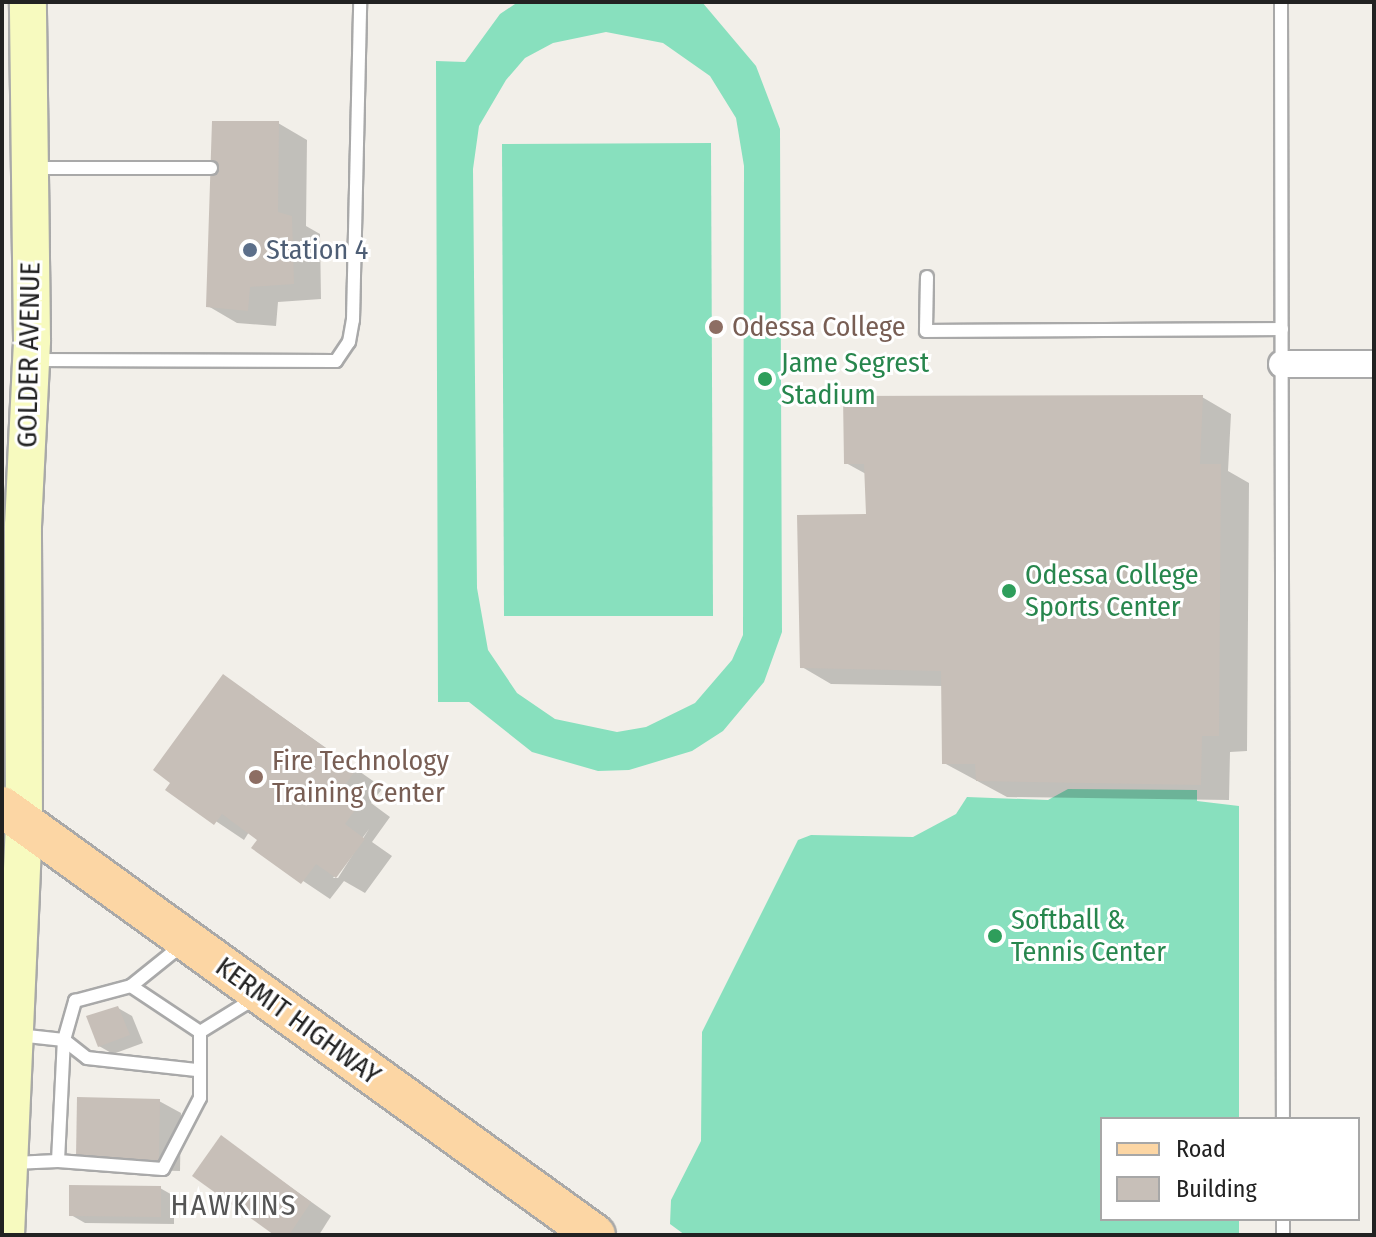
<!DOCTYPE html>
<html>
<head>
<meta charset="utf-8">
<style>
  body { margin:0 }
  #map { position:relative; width:1376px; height:1237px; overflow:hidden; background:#f2efe9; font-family:"Fira Sans Condensed",sans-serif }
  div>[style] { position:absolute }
  .pitch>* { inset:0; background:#88e0be }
  .shadow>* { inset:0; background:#0003 }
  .building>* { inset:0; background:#c7bfb8 }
  .roads { filter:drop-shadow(2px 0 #a9a9a9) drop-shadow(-2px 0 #a9a9a9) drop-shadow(0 2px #a9a9a9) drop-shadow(0 -2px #a9a9a9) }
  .lane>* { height:12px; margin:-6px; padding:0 6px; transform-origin:6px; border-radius:6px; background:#fff }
  .street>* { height:26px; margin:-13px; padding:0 13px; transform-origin:13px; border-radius:13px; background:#fff }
  .secondary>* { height:36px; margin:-18px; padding:0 18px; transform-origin:18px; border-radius:18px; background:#f7fabf }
  .primary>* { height:40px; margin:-20px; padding:0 20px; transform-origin:20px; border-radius:20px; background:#fcd6a4 }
  .dots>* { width:22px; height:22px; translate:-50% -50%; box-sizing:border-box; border:4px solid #fff; border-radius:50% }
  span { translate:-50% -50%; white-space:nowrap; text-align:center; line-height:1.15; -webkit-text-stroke:6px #fff; paint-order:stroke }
  .service-label { font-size:28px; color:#4e5e75 }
  .left { translate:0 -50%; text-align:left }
  .education-label { font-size:28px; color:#785e54 }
  .street-label { font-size:28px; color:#222 }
  .leisure-label { font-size:28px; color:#27864d }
  .neighbourhood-label { font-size:30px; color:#555; letter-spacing:2px }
  .frame { position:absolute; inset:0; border:4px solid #222; pointer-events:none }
  .legend { position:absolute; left:1100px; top:1117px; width:260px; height:104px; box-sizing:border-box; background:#fff; border:2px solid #a7a7a7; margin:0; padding:10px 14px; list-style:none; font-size:24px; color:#222 }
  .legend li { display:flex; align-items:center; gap:16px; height:40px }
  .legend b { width:40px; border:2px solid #a7a7a7 }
</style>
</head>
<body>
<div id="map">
  <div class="pitch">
    <i style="clip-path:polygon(evenodd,518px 2px,702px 2px,756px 66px,780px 129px,782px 632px,764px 682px,723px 731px,692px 751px,629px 770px,598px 771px,532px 752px,469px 702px,438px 702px,436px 61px,465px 62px,500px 14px,518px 2px,606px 32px,663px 43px,710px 76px,736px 118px,744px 166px,743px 635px,732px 660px,695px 703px,646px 727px,617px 732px,555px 719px,517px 693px,488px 650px,477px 588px,473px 169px,479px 126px,506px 80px,525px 58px,553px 43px,606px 32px)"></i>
    <i style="clip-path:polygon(711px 143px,713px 616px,504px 616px,502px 144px)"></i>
    <i style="clip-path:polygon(1068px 789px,1197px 790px,1197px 801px,1239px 806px,1239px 1119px,1102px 1119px,1102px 1219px,1239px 1219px,1239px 1235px,685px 1235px,670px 1224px,671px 1200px,701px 1141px,702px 1032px,798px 840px,811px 835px,913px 837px,956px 814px,967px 797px,1048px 800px)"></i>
  </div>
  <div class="shadow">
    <i style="clip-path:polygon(278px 123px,307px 140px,306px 226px,320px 234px,321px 299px,278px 302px,276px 326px,237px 323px,208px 306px)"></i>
    <i style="clip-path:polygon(1202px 397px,1231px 414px,1228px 471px,1249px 483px,1247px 751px,1230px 752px,1229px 800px,1007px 797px,944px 763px,943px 686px,831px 684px,802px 667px,869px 516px,866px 474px,846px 463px)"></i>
    <i style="clip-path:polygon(evenodd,224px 676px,383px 788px,371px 803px,390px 817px,372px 842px,392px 856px,365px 893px,344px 881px,330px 899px,254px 848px,260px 840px,249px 832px,244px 840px,168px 789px,224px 676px,369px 829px,338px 878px,333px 878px,369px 829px)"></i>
    <i style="clip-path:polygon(118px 1008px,132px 1016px,143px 1043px,113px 1054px,99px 1046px)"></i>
    <i style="clip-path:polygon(159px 1101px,181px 1113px,180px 1171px,100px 1169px,78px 1157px)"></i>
    <i style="clip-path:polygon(222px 1138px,331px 1216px,319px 1235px,277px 1235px)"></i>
    <i style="clip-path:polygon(160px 1188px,174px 1196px,174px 1224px,85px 1223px,71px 1215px)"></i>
  </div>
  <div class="building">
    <i style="clip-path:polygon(212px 121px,279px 121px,278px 212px,292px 216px,294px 284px,250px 287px,248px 311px,206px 307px)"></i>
    <i style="clip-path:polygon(1203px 395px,1200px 464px,1221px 464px,1219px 736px,1202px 736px,1201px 785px,976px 781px,975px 764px,942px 764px,941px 671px,800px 668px,797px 515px,866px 514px,864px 464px,844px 464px,843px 396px)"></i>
    <i style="clip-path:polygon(223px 674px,356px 770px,344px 786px,363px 799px,345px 824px,365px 839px,336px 878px,316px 864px,301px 884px,251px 848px,257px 840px,222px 814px,214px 825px,165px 790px,170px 783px,153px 770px)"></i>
    <i style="clip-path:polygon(118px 1006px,130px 1035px,98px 1047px,86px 1016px)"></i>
    <i style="clip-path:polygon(77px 1097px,160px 1099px,159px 1160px,76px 1158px)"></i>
    <i style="clip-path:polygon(221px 1135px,311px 1202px,289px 1235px,274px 1235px,192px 1176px)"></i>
    <i style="clip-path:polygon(69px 1185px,161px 1186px,161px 1217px,69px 1216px)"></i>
  </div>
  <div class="roads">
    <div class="lane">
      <i style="left:1281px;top:2px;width:1117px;rotate:89.9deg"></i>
      <i style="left:33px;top:168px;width:178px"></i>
      <i style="left:927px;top:277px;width:54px;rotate:91.1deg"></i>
      <i style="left:926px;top:331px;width:356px;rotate:-0.3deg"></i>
      <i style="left:35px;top:360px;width:301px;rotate:0.2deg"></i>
      <i style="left:336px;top:361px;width:23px;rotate:-56deg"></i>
      <i style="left:349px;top:342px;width:22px;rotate:-80deg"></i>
      <i style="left:353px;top:320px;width:318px;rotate:-88.7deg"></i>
      <i style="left:200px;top:1032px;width:65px;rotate:-31.7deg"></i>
      <i style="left:18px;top:1035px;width:46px;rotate:6.2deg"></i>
      <i style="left:64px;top:1040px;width:29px;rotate:38deg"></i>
      <i style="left:87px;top:1058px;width:110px;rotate:6.3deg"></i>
      <i style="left:58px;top:1161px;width:105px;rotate:4.4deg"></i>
      <i style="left:163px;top:1169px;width:80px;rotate:-62.5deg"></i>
      <i style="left:200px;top:1098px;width:66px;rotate:-90deg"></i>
      <i style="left:200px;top:1032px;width:83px;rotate:-146.3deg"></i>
      <i style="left:13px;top:1163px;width:45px;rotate:-2.5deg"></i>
      <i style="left:58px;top:1161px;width:121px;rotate:-87.2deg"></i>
      <i style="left:64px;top:1040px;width:41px;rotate:-74.2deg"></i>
      <i style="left:75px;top:1001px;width:58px;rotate:-15deg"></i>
      <i style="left:131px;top:986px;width:65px;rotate:-38.8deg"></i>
      <i style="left:1283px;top:1219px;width:16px;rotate:90deg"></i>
    </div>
    <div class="street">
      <i style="left:1282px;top:364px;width:92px"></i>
    </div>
    <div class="secondary">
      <i style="left:6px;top:1235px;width:412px;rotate:-87.5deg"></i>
      <i style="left:24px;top:823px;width:297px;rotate:-90.2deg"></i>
      <i style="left:23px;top:526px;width:186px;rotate:-87.2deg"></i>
      <i style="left:32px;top:340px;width:338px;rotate:-90.7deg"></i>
    </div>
    <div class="primary">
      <i style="left:2px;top:807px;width:731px;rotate:35.82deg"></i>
    </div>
  </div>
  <div class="dots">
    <i style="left:250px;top:250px;background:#5c6f8a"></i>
    <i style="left:716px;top:327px;background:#8d6e63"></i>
    <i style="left:765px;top:379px;background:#2e9e5b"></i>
    <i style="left:1009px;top:591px;background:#2e9e5b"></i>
    <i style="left:256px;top:777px;background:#8d6e63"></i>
    <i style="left:995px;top:936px;background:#2e9e5b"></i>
  </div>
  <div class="service-label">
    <span class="left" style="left:266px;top:250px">Station 4</span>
  </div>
  <div class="education-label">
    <span class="left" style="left:732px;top:327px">Odessa College</span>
    <span class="left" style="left:272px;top:777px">Fire Technology<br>Training Center</span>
  </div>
  <div class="street-label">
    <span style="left:29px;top:355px;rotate:-89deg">GOLDER AVENUE</span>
    <span style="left:298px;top:1021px;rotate:36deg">KERMIT HIGHWAY</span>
  </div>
  <div class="leisure-label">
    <span class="left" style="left:781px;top:379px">Jame Segrest<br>Stadium</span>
    <span class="left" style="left:1025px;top:591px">Odessa College<br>Sports Center</span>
    <span class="left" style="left:1011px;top:936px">Softball &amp;<br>Tennis Center</span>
  </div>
  <div class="neighbourhood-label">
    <span style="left:234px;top:1205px">HAWKINS</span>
  </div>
  <div class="frame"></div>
  <ul class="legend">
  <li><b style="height:10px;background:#fcd6a4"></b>Road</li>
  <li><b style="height:22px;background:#c7bfb8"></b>Building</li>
  </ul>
</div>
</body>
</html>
